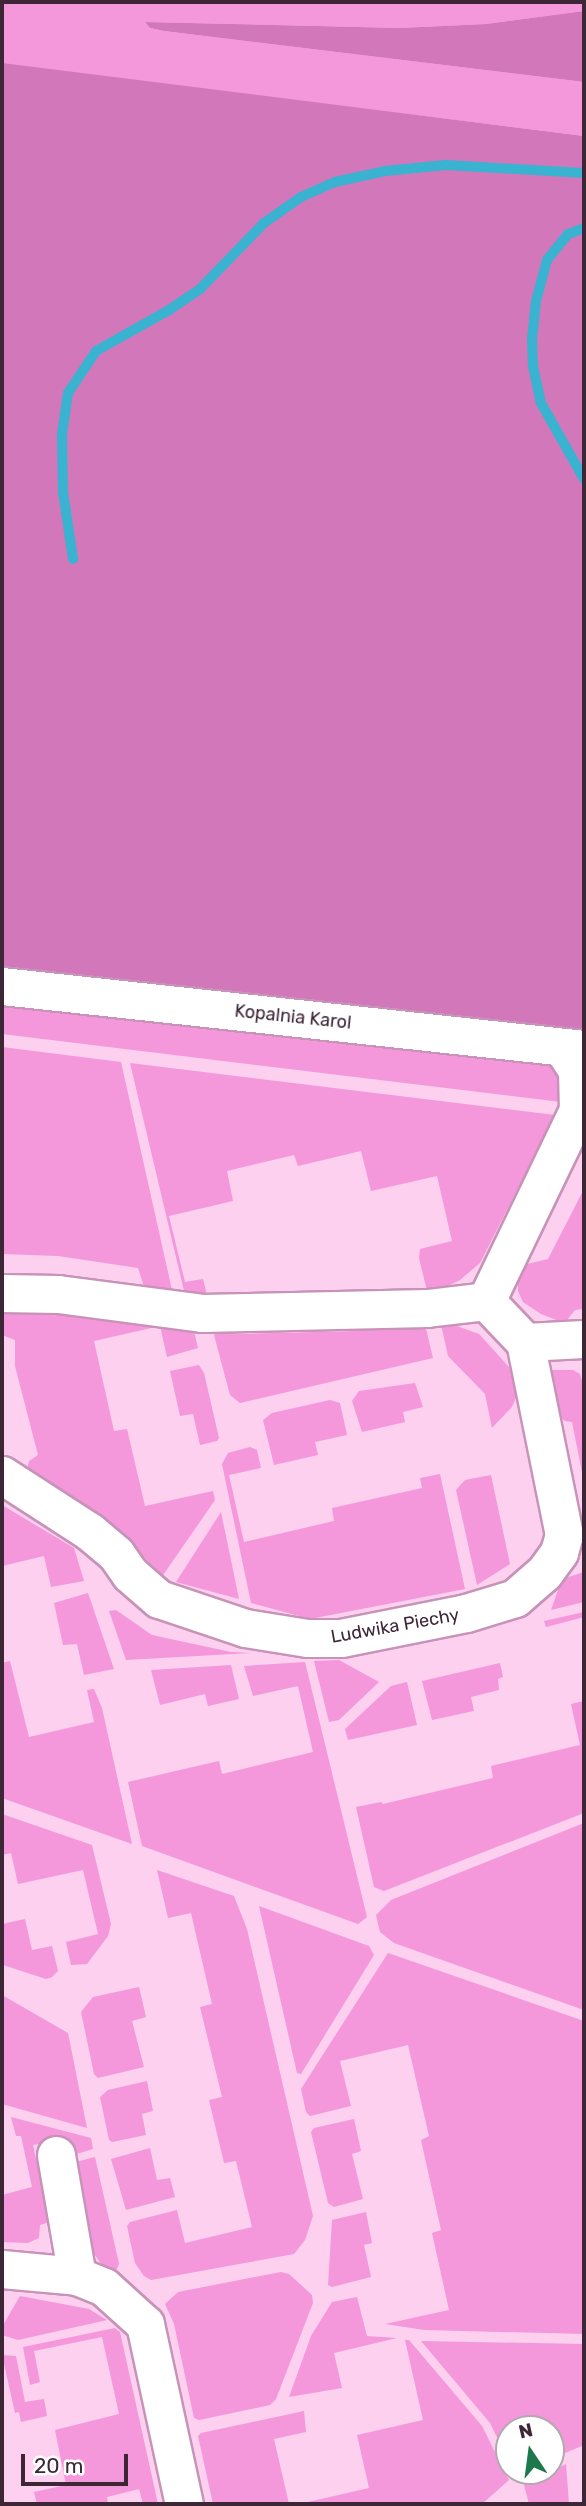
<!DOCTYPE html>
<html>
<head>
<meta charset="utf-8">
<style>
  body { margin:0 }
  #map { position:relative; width:586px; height:2506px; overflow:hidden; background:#fcd0ee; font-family:Rubik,sans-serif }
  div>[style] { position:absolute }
  .green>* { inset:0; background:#f497db }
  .forest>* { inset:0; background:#d277ba }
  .stream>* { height:10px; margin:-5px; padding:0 5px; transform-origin:5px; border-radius:5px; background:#39b3d0 }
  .roads { filter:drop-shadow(2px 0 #c793b8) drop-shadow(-2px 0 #c793b8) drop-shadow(0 2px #c793b8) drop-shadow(0 -2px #c793b8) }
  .minor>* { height:37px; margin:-18.5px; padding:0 18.5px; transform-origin:18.5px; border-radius:18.5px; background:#fff }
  span { translate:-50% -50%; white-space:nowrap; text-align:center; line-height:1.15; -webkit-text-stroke:7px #fff; paint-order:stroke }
  .street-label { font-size:18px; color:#3d2736 }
  .frame { position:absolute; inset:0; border:4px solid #3d2736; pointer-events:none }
  .north { position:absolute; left:495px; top:2415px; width:70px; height:70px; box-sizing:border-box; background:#fff; border:2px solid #b1a9af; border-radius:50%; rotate:347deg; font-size:19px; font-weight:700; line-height:28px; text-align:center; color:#3d2736 }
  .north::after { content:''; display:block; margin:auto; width:24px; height:32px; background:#1e784d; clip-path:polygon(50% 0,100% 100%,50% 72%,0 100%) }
  .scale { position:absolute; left:21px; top:2454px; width:107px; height:32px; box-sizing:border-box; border:4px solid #3d2736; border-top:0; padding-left:9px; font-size:21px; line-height:24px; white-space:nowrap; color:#3d2736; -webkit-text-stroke:5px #fff; paint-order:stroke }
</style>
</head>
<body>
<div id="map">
  <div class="green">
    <i style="clip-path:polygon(2px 2px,584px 2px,584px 11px,486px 24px,400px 28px,145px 22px,150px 28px,164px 31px,584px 82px,584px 136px,2px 64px)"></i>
    <i style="clip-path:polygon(2px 991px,556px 1061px,567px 1072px,561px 1102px,2px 1034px)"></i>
    <i style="clip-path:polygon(2px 1047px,121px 1062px,174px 1299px,147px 1296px,138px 1268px,58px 1256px,2px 1254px)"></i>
    <i style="clip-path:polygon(130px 1063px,555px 1115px,480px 1263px,460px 1280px,436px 1292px,428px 1295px,419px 1258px,420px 1249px,452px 1241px,437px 1176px,371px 1191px,361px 1151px,298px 1166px,294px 1155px,227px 1171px,233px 1201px,169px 1216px,185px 1282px,203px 1279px,207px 1295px,185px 1295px)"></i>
    <i style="clip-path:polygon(584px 1189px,583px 1309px,575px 1310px,567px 1320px,559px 1321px,541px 1314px,523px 1302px,518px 1291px,518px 1281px,527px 1264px,548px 1259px)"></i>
    <i style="clip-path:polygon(2px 1305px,189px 1325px,194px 1331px,198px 1348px,167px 1357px,160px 1326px,94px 1341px,114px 1431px,127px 1429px,145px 1506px,213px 1491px,215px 1500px,161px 1578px,132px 1542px,123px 1545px,27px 1470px,29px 1461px,38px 1455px,15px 1366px,15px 1340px,2px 1335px)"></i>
    <i style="clip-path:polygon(365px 1320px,424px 1320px,433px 1358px,240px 1403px,230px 1395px,214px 1335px,219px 1330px,236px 1334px,357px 1331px)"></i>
    <i style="clip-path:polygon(440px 1320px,479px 1334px,509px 1367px,518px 1393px,512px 1407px,492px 1428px,485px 1394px,448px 1356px)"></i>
    <i style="clip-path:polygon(199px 1365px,204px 1373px,219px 1438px,217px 1441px,200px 1445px,193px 1414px,180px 1416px,170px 1371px)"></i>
    <i style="clip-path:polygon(546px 1370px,573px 1370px,580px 1374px,584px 1388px,584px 1482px,572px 1422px,565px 1421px,549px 1409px)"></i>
    <i style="clip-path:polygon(415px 1383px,423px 1407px,403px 1412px,405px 1422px,362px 1432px,352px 1401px,359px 1391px)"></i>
    <i style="clip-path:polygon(330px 1400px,340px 1403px,347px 1435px,315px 1442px,318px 1455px,274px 1465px,263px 1420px,272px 1413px)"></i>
    <i style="clip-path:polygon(250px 1447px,257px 1450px,261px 1468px,229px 1475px,244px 1542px,334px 1521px,332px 1508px,422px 1488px,420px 1478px,440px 1474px,465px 1589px,310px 1619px,251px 1603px,222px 1464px,228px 1453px)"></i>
    <i style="clip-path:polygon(491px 1475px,510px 1564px,477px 1585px,456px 1490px,465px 1480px)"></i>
    <i style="clip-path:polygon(2px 1505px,74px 1548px,84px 1581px,51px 1587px,44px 1556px,2px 1566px)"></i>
    <i style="clip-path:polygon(221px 1512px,239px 1599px,176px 1582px)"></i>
    <i style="clip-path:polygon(584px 1572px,584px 1602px,551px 1610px,562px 1579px)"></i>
    <i style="clip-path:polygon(88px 1593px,114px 1669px,84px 1675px,77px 1644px,63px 1645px,54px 1603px)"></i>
    <i style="clip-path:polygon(116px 1610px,152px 1635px,231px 1652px,251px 1653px,126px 1660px,109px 1611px)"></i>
    <i style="clip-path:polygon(584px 1612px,584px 1617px,546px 1627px,544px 1621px)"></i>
    <i style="clip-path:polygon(339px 1660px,379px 1682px,339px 1720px,329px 1722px,314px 1661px)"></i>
    <i style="clip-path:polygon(10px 1661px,29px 1737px,94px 1722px,87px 1690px,94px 1689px,102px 1708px,132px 1844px,2px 1798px,2px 1663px)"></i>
    <i style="clip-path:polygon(305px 1662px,367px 1917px,358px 1924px,142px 1846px,128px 1782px,219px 1761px,222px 1774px,313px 1752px,298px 1686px,253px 1696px,244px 1666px)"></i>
    <i style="clip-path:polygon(500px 1663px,503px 1677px,498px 1679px,499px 1690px,471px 1697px,474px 1711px,432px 1720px,422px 1681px)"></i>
    <i style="clip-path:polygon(231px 1665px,239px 1699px,208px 1706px,205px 1694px,160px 1705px,151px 1670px)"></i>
    <i style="clip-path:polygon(407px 1682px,417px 1725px,348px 1740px,345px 1729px,391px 1686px)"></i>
    <i style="clip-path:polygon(584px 1701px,584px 1813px,384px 1891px,374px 1887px,356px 1807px,381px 1802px,383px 1804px,493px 1778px,491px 1766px,580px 1745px,571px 1704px)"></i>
    <i style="clip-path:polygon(2px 1814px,92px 1845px,111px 1924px,108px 1936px,87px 1964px,71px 1965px,66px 1942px,98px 1934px,83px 1870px,18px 1884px,11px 1853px,2px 1855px)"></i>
    <i style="clip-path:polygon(584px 1823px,584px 2010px,394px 1943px,380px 1932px,376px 1915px,391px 1900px)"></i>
    <i style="clip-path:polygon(157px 1870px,234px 1896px,247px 1929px,313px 2216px,305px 2240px,294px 2254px,151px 2280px,144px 2276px,135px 2263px,127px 2226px,130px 2222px,177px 2210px,185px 2243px,252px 2227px,236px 2161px,224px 2163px,209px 2100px,222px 2097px,200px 2007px,212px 2004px,191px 1913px,168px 1918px)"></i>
    <i style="clip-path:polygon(259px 1906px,369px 1946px,374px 1955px,301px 2074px,297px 2073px)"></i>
    <i style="clip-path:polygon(25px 1919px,32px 1950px,52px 1946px,58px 1971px,52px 1977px,46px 1979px,3px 1965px,2px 1924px)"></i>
    <i style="clip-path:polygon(388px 1953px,584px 2021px,584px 2334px,424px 2330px,385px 2324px,449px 2310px,432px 2233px,441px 2230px,421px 2140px,429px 2136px,408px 2045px,340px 2061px,351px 2106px,310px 2116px,306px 2112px,301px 2089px)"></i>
    <i style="clip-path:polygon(139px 1987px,146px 2017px,132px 2021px,144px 2067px,98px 2078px,94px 2074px,81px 2012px,93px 1997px)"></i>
    <i style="clip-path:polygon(2px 1995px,68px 2033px,87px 2128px,2px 2104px)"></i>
    <i style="clip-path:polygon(147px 2081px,153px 2111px,142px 2114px,146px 2135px,112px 2142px,109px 2140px,100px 2097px,108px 2090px)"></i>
    <i style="clip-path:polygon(11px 2117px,91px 2138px,93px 2149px,70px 2156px,66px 2140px,33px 2145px,50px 2222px,40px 2225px,39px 2238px,28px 2243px,2px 2242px,2px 2195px,32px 2187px,21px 2136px,16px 2136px)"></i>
    <i style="clip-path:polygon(354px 2119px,361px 2151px,352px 2154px,363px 2199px,334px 2207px,328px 2203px,311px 2132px,314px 2128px)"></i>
    <i style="clip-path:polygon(150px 2148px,157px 2180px,170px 2178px,175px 2197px,126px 2210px,111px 2159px)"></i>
    <i style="clip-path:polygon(95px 2157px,119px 2264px,112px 2279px,92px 2251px,72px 2163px)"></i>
    <i style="clip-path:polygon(366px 2212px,372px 2243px,364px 2245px,371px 2277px,332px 2287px,328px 2285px,332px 2220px)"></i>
    <i style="clip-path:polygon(281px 2272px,289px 2274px,312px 2295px,313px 2303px,276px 2399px,270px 2405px,199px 2420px,194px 2418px,174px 2324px,165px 2304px,178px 2292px)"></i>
    <i style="clip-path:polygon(20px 2296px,89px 2309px,107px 2320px,18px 2340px,2px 2335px,2px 2327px)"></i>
    <i style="clip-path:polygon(357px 2297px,367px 2336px,397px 2338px,334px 2353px,342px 2388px,289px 2397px,311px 2336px,332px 2302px)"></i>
    <i style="clip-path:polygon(115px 2328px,120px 2332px,158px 2504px,143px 2504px,139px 2489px,107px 2497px,108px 2504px,37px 2504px,34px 2492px,66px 2485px,55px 2430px,119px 2414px,102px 2337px,34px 2351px,40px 2382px,30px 2385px,23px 2347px)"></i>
    <i style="clip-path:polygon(405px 2340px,409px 2340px,482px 2426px,509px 2480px,482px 2504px,299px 2504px,369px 2488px,357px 2435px,423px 2420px)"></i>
    <i style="clip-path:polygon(421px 2341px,584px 2344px,584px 2445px,551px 2459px,551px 2429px,509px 2429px,509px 2462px,490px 2423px)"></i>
    <i style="clip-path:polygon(2px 2355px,16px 2356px,25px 2402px,44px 2399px,47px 2416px,21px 2422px,19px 2412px,15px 2413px)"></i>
    <i style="clip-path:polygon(304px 2411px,306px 2432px,274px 2439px,289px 2504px,213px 2504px,198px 2436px,201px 2433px)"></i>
    <i style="clip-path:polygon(566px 2464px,569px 2504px,529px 2504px,524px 2485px)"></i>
  </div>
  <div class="forest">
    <i style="clip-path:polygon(584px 11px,584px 82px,164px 31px,150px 28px,145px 22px,400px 28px,486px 24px)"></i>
    <i style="clip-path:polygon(2px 63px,584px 136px,584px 1044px,2px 977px)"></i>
  </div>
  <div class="stream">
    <i style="left:584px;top:228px;width:17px;rotate:159deg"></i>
    <i style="left:568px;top:234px;width:33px;rotate:129deg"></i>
    <i style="left:547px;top:260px;width:42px;rotate:105deg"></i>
    <i style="left:536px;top:301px;width:38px;rotate:96deg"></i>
    <i style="left:532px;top:339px;width:27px;rotate:88deg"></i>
    <i style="left:533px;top:366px;width:38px;rotate:78deg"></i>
    <i style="left:541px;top:403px;width:87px;rotate:60.5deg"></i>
    <i style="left:73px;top:559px;width:68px;rotate:-98.5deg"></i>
    <i style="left:63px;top:492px;width:58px;rotate:-91deg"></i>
    <i style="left:62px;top:434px;width:41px;rotate:-81.7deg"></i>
    <i style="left:68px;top:393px;width:50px;rotate:-56.3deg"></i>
    <i style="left:96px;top:351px;width:84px;rotate:-29.3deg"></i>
    <i style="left:169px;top:310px;width:37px;rotate:-34deg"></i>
    <i style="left:200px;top:289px;width:92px;rotate:-45.9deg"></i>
    <i style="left:264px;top:223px;width:45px;rotate:-35.1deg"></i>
    <i style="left:301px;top:197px;width:37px;rotate:-24deg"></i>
    <i style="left:335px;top:182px;width:51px;rotate:-12.4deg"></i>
    <i style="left:385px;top:171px;width:61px;rotate:-5.6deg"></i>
    <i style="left:446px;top:165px;width:138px;rotate:3.3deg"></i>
  </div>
  <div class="roads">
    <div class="minor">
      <i style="left:2px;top:986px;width:585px;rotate:6.18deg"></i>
      <i style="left:562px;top:1047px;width:27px;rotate:57deg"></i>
      <i style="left:577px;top:1070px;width:40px;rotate:88.6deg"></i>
      <i style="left:578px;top:1110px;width:8px;rotate:-45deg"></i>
      <i style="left:2px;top:1293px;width:56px;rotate:1deg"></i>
      <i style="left:58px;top:1294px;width:145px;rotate:7.5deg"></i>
      <i style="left:202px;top:1313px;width:225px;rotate:-1.3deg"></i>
      <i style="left:427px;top:1308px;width:59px;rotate:-6.8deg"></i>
      <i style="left:525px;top:1342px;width:59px;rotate:-2.9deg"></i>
      <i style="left:2px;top:1475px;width:105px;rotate:32.9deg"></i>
      <i style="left:90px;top:1532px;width:34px;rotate:40deg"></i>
      <i style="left:116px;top:1554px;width:24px;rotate:55deg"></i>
      <i style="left:130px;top:1574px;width:38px;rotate:41deg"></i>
      <i style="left:159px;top:1599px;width:91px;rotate:18.6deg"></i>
      <i style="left:245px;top:1628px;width:63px;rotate:9.2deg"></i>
      <i style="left:307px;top:1638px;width:34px"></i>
      <i style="left:341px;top:1638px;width:127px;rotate:-11.3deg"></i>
      <i style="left:466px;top:1613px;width:51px;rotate:-17deg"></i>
      <i style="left:515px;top:1598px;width:38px;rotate:-41deg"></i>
      <i style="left:544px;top:1573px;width:26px;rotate:-54deg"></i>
      <i style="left:559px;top:1552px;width:18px;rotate:-74deg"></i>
      <i style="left:564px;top:1535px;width:197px;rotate:-101.4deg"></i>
      <i style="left:525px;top:1342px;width:57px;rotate:-133.6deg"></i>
      <i style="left:486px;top:1301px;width:212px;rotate:-64.3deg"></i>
      <i style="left:56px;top:2155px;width:123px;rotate:80.2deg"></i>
      <i style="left:2px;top:2269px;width:75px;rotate:5.3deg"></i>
      <i style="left:77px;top:2276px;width:29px;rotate:22deg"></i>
      <i style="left:104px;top:2287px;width:55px;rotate:42.1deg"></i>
      <i style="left:145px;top:2324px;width:184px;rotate:77.8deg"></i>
    </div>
  </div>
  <div class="street-label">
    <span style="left:293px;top:1017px;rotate:6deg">Kopalnia Karol</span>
    <span style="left:395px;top:1626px;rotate:-10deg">Ludwika Piechy</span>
  </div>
  <div class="frame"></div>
  <div class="north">N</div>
  <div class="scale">20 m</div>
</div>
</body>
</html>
